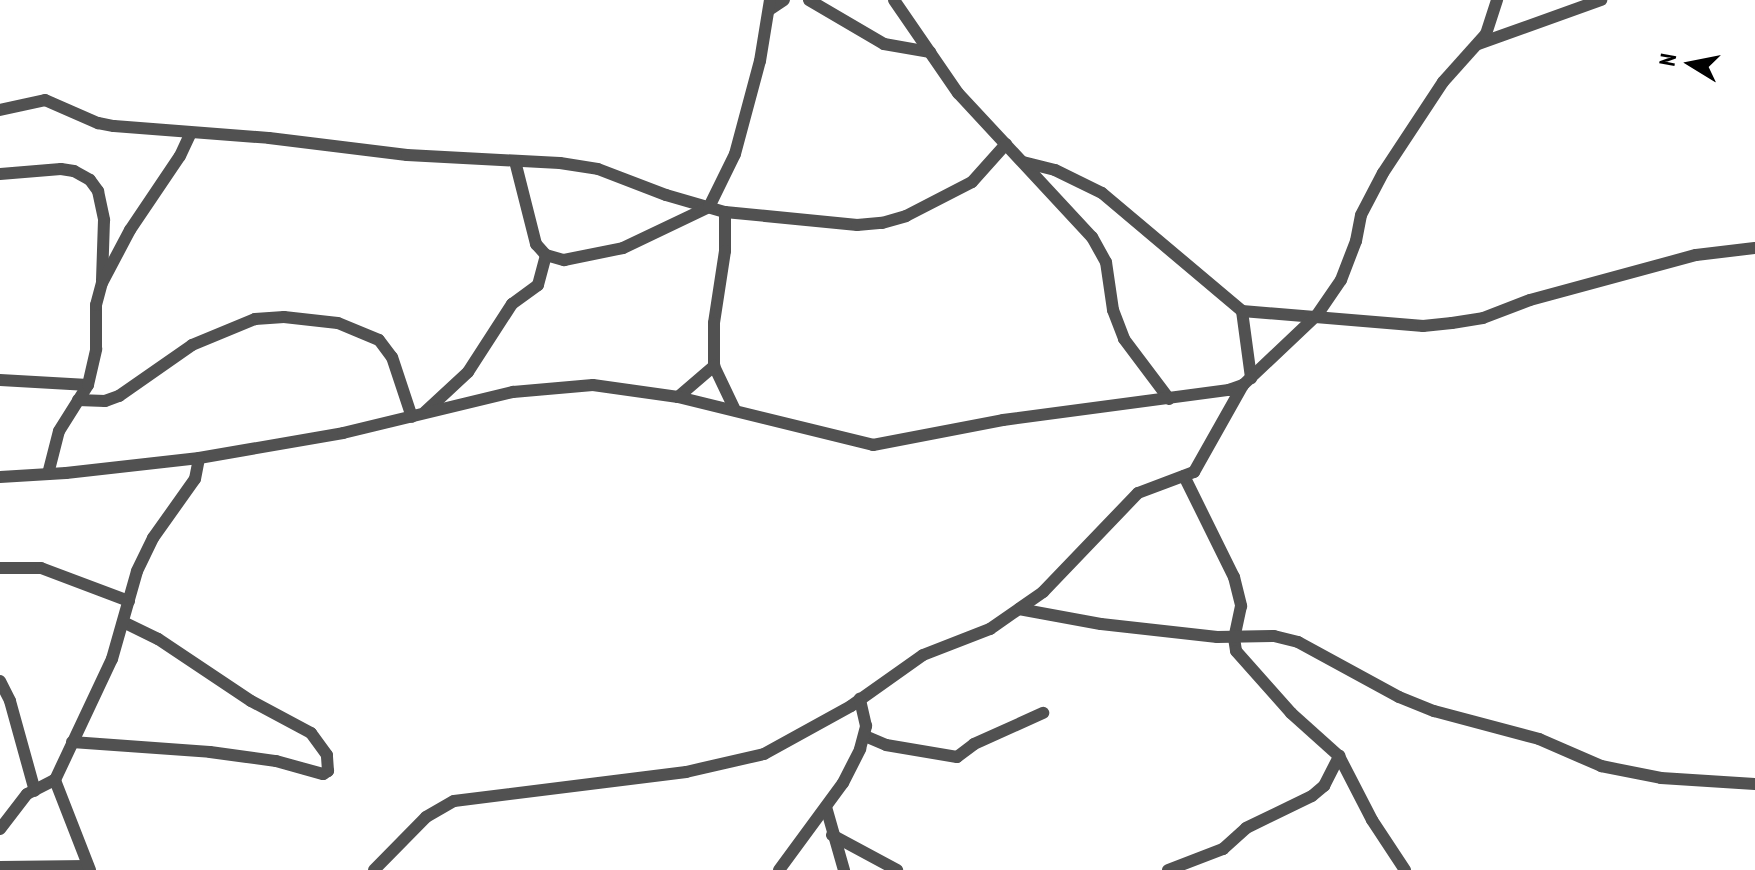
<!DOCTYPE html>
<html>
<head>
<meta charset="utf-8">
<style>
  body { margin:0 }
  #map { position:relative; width:1755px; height:870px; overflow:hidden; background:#fff; font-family:"PT Sans Narrow",sans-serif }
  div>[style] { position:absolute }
  .street>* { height:12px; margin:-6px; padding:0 6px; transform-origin:6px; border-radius:6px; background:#515151 }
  span { translate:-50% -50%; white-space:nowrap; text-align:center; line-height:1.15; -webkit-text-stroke:6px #fff; paint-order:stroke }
  .north { position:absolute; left:1651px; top:24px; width:80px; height:80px; -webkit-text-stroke:6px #fff; paint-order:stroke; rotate:280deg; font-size:22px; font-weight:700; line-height:32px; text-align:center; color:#000 }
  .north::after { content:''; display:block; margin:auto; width:28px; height:36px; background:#000; clip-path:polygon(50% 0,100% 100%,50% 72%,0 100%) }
</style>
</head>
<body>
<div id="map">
  <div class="street">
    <i style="left:809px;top:0;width:87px;rotate:30.4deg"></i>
    <i style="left:884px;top:44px;width:47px;rotate:9.9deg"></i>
    <i style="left:894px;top:0;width:113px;rotate:55.5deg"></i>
    <i style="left:958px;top:93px;width:197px;rotate:47.1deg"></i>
    <i style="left:1092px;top:237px;width:29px;rotate:61deg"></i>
    <i style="left:1106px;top:262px;width:49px;rotate:81.7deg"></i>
    <i style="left:1113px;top:310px;width:31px;rotate:69deg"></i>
    <i style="left:1124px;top:339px;width:75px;rotate:53.1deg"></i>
    <i style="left:769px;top:10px;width:18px;rotate:-34deg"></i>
    <i style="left:1478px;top:44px;width:131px;rotate:-19.7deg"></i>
    <i style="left:0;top:110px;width:46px;rotate:-12.5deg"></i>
    <i style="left:45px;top:100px;width:58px;rotate:23.5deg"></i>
    <i style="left:98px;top:123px;width:16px;rotate:11deg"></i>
    <i style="left:114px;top:126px;width:155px;rotate:4.4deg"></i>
    <i style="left:269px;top:138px;width:139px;rotate:7deg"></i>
    <i style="left:407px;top:155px;width:153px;rotate:3deg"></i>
    <i style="left:560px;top:163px;width:38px;rotate:9deg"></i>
    <i style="left:598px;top:169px;width:73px;rotate:20.9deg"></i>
    <i style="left:666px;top:195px;width:61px;rotate:16.1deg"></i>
    <i style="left:725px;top:212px;width:133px;rotate:5.6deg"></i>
    <i style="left:857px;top:225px;width:25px;rotate:-5deg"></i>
    <i style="left:882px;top:223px;width:25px;rotate:-16deg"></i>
    <i style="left:906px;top:216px;width:74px;rotate:-27.3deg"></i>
    <i style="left:972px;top:182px;width:51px;rotate:-48.2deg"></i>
    <i style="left:515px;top:161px;width:86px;rotate:75.8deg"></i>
    <i style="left:536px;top:244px;width:15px;rotate:48deg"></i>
    <i style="left:546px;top:255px;width:19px;rotate:16deg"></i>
    <i style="left:564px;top:260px;width:60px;rotate:-11.5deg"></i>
    <i style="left:623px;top:248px;width:95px;rotate:-25.5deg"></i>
    <i style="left:709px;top:207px;width:59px;rotate:-63.9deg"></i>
    <i style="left:735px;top:154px;width:96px;rotate:-75deg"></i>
    <i style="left:760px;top:61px;width:62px;rotate:-80.7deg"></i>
    <i style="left:1023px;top:162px;width:33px;rotate:14deg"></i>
    <i style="left:1055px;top:170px;width:52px;rotate:26.1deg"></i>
    <i style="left:1102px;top:193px;width:183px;rotate:40.1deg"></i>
    <i style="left:1242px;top:311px;width:68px;rotate:82.3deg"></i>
    <i style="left:0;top:174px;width:61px;rotate:-4.7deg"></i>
    <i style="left:61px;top:169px;width:13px;rotate:9deg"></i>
    <i style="left:74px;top:171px;width:18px;rotate:29deg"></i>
    <i style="left:90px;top:180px;width:14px;rotate:54deg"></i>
    <i style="left:98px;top:191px;width:30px;rotate:78deg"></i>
    <i style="left:104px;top:220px;width:60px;rotate:91.9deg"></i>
    <i style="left:725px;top:212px;width:39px;rotate:90deg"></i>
    <i style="left:725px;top:251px;width:73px;rotate:98.7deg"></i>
    <i style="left:714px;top:323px;width:43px;rotate:90deg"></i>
    <i style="left:714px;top:366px;width:49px;rotate:64.5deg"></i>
    <i style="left:1242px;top:311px;width:182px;rotate:4.7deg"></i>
    <i style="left:1423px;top:326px;width:29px;rotate:-6deg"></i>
    <i style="left:1452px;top:323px;width:31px;rotate:-9deg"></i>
    <i style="left:1483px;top:318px;width:50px;rotate:-21deg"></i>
    <i style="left:1530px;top:300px;width:172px;rotate:-15.2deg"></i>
    <i style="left:1696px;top:255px;width:59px;rotate:-6.8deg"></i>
    <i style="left:0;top:380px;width:88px;rotate:3.3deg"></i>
    <i style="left:678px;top:397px;width:48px;rotate:-40.7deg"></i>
    <i style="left:78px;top:400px;width:27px;rotate:2deg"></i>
    <i style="left:105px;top:401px;width:15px;rotate:-20deg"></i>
    <i style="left:119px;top:396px;width:89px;rotate:-34.9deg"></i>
    <i style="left:192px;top:345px;width:68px;rotate:-22.4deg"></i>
    <i style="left:255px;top:319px;width:29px;rotate:-4deg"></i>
    <i style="left:284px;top:317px;width:54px;rotate:6.3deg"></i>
    <i style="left:338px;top:323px;width:44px;rotate:22.5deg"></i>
    <i style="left:379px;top:340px;width:21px;rotate:53deg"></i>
    <i style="left:392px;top:357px;width:63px;rotate:71.6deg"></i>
    <i style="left:425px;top:412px;width:59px;rotate:-42.9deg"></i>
    <i style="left:468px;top:372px;width:81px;rotate:-57.1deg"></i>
    <i style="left:512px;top:304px;width:32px;rotate:-36deg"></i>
    <i style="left:538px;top:285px;width:31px;rotate:-75deg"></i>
    <i style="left:48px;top:474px;width:44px;rotate:-75.7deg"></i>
    <i style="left:59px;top:431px;width:54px;rotate:-57.8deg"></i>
    <i style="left:88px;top:385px;width:37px;rotate:-77deg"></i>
    <i style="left:96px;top:349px;width:44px;rotate:-90deg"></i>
    <i style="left:96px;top:305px;width:23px;rotate:-75deg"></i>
    <i style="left:102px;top:283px;width:60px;rotate:-62.2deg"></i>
    <i style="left:130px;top:230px;width:89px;rotate:-56deg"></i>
    <i style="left:180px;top:156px;width:23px;rotate:-65deg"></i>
    <i style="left:1184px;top:476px;width:113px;rotate:63.7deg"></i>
    <i style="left:1234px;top:577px;width:30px;rotate:76deg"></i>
    <i style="left:1241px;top:606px;width:33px;rotate:102deg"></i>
    <i style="left:1234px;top:638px;width:13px;rotate:81deg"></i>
    <i style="left:1236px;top:651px;width:83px;rotate:48.4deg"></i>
    <i style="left:1291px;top:713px;width:64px;rotate:41.9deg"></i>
    <i style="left:1339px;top:756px;width:72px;rotate:62.7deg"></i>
    <i style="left:1372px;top:820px;width:60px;rotate:56.6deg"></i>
    <i style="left:0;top:477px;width:66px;rotate:-3.5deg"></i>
    <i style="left:66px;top:473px;width:134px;rotate:-6.4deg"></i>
    <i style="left:199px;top:458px;width:146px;rotate:-9.8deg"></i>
    <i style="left:343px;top:433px;width:175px;rotate:-13.6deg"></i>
    <i style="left:513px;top:392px;width:80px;rotate:-5deg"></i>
    <i style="left:593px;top:385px;width:86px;rotate:8deg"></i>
    <i style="left:678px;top:397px;width:201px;rotate:13.8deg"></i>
    <i style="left:873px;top:445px;width:132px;rotate:-10.9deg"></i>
    <i style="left:1003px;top:420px;width:228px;rotate:-7.6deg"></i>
    <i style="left:1229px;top:390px;width:15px;rotate:-20deg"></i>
    <i style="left:1243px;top:385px;width:102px;rotate:-43.4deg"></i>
    <i style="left:1317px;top:315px;width:42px;rotate:-55.6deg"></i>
    <i style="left:1341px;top:280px;width:42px;rotate:-69deg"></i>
    <i style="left:1356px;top:241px;width:26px;rotate:-79deg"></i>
    <i style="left:1361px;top:215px;width:47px;rotate:-62.4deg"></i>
    <i style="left:1383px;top:173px;width:109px;rotate:-56.6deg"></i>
    <i style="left:1443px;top:82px;width:64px;rotate:-48.1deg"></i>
    <i style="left:1486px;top:34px;width:36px;rotate:-72deg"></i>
    <i style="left:0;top:568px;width:41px"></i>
    <i style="left:41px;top:568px;width:94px;rotate:20.6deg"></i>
    <i style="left:1019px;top:609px;width:83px;rotate:10.4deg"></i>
    <i style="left:1101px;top:624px;width:117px;rotate:6.4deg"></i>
    <i style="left:1217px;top:637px;width:57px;rotate:-1deg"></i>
    <i style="left:1274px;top:636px;width:25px;rotate:14deg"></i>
    <i style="left:1298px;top:642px;width:115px;rotate:28.6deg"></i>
    <i style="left:1399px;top:697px;width:38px;rotate:22deg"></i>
    <i style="left:1434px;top:711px;width:109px;rotate:14.9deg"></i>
    <i style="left:1539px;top:739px;width:68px;rotate:23.5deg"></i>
    <i style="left:1601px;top:766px;width:61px;rotate:11.3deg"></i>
    <i style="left:1661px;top:778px;width:94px;rotate:3.7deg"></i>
    <i style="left:0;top:681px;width:22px;rotate:63deg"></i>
    <i style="left:10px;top:701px;width:93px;rotate:74.5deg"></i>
    <i style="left:865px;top:736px;width:23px;rotate:23deg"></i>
    <i style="left:886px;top:745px;width:72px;rotate:9.6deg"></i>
    <i style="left:957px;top:757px;width:21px;rotate:-37deg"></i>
    <i style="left:974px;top:744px;width:76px;rotate:-24.2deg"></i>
    <i style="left:72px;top:742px;width:138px;rotate:4.1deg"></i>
    <i style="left:210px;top:752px;width:67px;rotate:7.8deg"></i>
    <i style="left:276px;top:761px;width:49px;rotate:15.5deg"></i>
    <i style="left:323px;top:774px;width:6px;rotate:-31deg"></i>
    <i style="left:328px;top:771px;width:16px;rotate:-94deg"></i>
    <i style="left:327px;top:755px;width:27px;rotate:-126deg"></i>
    <i style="left:311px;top:733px;width:68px;rotate:-151.9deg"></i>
    <i style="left:251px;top:701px;width:112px;rotate:-146.3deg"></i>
    <i style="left:158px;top:639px;width:39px;rotate:-154deg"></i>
    <i style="left:826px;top:807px;width:66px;rotate:74.1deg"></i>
    <i style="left:0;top:829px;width:44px;rotate:-52.4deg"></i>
    <i style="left:27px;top:794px;width:31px;rotate:-27deg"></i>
    <i style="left:832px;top:835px;width:74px;rotate:28.3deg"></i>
    <i style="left:0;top:867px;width:88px;rotate:-0.7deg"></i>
    <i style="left:90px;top:870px;width:97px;rotate:-111.3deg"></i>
    <i style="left:55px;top:780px;width:134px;rotate:-64.8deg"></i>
    <i style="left:112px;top:659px;width:91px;rotate:-74.1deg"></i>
    <i style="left:137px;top:571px;width:37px;rotate:-64deg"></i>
    <i style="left:153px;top:538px;width:72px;rotate:-54.6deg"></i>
    <i style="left:195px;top:479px;width:21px;rotate:-79deg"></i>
    <i style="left:374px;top:870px;width:74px;rotate:-45.5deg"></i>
    <i style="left:426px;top:817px;width:32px;rotate:-30deg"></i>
    <i style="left:454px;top:801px;width:234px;rotate:-7.1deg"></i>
    <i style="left:686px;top:772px;width:80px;rotate:-13deg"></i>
    <i style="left:764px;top:754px;width:99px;rotate:-28.9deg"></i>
    <i style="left:851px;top:706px;width:88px;rotate:-35.3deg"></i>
    <i style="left:923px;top:655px;width:72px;rotate:-21.2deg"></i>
    <i style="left:990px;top:629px;width:65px;rotate:-34.9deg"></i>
    <i style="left:1043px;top:592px;width:137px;rotate:-46.2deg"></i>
    <i style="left:1138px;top:493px;width:60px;rotate:-20.6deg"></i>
    <i style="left:1194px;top:472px;width:100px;rotate:-60.6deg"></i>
    <i style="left:779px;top:870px;width:108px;rotate:-53.7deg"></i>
    <i style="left:843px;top:783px;width:38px;rotate:-63deg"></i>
    <i style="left:860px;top:749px;width:24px;rotate:-75deg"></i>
    <i style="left:866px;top:726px;width:28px;rotate:-103deg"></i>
    <i style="left:1168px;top:870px;width:59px;rotate:-20.9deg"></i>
    <i style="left:1223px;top:849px;width:31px;rotate:-42deg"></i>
    <i style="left:1246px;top:828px;width:73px;rotate:-25.9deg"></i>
    <i style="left:1312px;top:796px;width:16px;rotate:-40deg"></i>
    <i style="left:1324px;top:786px;width:34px;rotate:-63deg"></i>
  </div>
  <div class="north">N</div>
</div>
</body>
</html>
